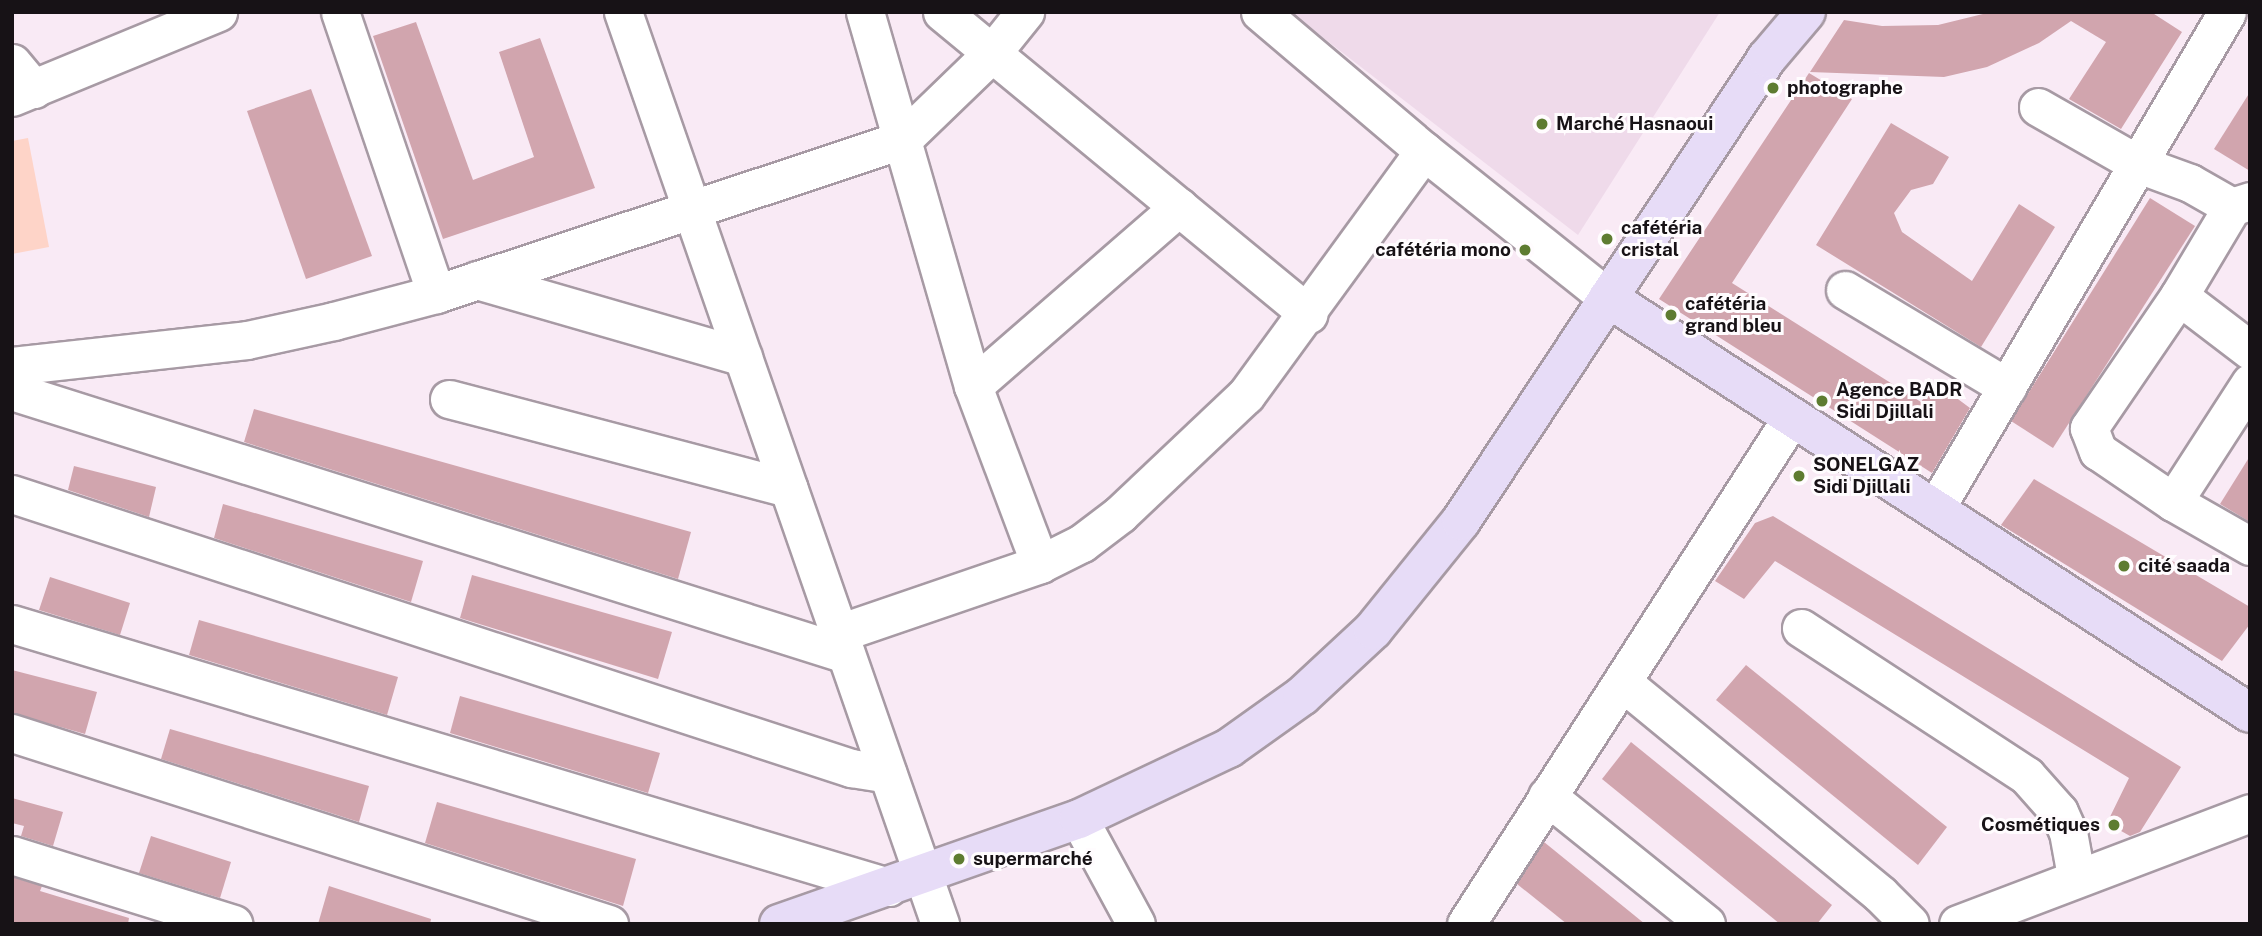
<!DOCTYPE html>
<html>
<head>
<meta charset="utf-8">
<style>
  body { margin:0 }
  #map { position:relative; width:2262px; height:936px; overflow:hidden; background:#f9eaf5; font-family:"Public Sans",sans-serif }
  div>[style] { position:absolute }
  .built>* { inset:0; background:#efdaea }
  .green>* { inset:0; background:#fed4c8 }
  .building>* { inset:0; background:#d1a5ae }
  .roads { filter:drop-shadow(2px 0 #a79aa4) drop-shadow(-2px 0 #a79aa4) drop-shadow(0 2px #a79aa4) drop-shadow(0 -2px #a79aa4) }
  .minor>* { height:37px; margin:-18.5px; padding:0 18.5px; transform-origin:18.5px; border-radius:18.5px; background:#fff }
  .major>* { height:38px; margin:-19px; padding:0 19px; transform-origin:19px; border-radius:19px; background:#e7dcf7 }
  .dots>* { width:19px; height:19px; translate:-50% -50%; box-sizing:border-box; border:4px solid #fffcfe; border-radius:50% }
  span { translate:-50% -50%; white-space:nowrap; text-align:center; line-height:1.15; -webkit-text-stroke:6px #fffcfe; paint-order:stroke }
  .poi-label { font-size:19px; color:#171216; font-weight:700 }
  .left { translate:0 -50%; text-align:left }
  .right { translate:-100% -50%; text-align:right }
  .frame { position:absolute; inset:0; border:14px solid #171216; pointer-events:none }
</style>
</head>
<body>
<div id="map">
  <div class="built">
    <i style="clip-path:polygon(1290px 12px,1720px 12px,1578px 235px)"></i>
  </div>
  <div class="green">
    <i style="clip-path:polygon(28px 138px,49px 247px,12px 254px,12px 141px)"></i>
  </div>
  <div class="building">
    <i style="clip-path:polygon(1991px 12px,2151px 12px,2182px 32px,2121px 129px,2069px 99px,2106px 42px,2071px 21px,2039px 43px,1987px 67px,1944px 77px,1810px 72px,1844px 20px,1882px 26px,1938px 25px)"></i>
    <i style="clip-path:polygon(416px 22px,473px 180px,534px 157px,499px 52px,540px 38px,595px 188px,443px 239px,373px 36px)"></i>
    <i style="clip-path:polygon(1809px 73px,1852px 99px,1732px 283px,1921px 402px,1935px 382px,1970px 408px,1932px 473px,1659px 299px)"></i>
    <i style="clip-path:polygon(311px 89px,372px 256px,306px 279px,247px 111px)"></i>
    <i style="clip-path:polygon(2250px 92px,2250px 171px,2214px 149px)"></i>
    <i style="clip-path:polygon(1891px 123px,1949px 157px,1933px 184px,1911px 190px,1894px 213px,1902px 232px,1972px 281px,2019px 204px,2055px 227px,1981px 347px,1816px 245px)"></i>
    <i style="clip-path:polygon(2150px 198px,2195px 226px,2053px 448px,2011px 421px)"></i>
    <i style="clip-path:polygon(254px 409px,691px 532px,678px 579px,244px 442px)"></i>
    <i style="clip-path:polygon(2250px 456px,2250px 522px,2220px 504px)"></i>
    <i style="clip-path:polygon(74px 466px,156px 487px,149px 517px,68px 490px)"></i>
    <i style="clip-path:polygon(2034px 479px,2250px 607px,2250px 624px,2222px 661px,2001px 525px)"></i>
    <i style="clip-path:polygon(223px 504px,423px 561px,411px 602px,214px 538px)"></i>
    <i style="clip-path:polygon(1773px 516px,2181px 767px,2140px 832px,2130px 836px,2107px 823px,2129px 778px,1775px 561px,1744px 599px,1715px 581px,1755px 523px)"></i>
    <i style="clip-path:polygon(472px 575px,672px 632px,658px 679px,460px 618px)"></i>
    <i style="clip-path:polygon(50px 577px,130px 603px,120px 635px,39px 610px)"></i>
    <i style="clip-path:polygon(199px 620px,398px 677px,387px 715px,189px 655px)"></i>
    <i style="clip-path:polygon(1746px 665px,1947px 827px,1918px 865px,1716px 700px)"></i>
    <i style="clip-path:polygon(12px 670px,97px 692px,85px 734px,12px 713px)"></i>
    <i style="clip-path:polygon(460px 696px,660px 753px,648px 793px,450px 733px)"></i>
    <i style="clip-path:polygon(170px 729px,369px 786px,359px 822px,161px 759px)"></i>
    <i style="clip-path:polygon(1631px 742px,1832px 905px,1817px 924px,1780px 924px,1602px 779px)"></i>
    <i style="clip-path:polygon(12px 798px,63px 812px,53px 846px,21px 836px,24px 826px,12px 823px)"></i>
    <i style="clip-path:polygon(437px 802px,636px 859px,623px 906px,425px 843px)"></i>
    <i style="clip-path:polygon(151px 836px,231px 862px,220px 898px,139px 873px)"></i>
    <i style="clip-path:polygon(1544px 842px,1645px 924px,1567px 924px,1517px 884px)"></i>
    <i style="clip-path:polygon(12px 877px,42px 886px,40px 891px,129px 918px,128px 924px,12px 924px)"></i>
    <i style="clip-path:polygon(329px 886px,431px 919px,430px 924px,318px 924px)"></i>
  </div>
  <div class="roads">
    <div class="minor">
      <i style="left:340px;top:12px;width:298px;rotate:71.2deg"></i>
      <i style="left:623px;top:12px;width:966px;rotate:70.83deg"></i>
      <i style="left:865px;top:12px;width:389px;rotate:73.9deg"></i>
      <i style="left:973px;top:386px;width:190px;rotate:69.4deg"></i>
      <i style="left:942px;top:12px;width:475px;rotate:39.5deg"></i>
      <i style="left:1260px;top:12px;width:215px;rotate:40.3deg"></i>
      <i style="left:1424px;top:151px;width:236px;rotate:38.6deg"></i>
      <i style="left:12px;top:63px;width:34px;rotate:50deg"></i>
      <i style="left:12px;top:97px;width:223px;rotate:-22.4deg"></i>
      <i style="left:2038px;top:107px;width:115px;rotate:29.7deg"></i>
      <i style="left:2138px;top:164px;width:55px;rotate:20.1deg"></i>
      <i style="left:2190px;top:183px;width:48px;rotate:29.7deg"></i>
      <i style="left:2250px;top:201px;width:19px;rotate:162deg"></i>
      <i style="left:2232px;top:207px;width:104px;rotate:120.8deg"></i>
      <i style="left:2179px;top:296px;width:160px;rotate:124.3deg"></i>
      <i style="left:2089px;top:428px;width:25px;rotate:69deg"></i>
      <i style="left:2098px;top:451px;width:91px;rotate:34.2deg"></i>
      <i style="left:2173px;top:502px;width:89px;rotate:29.7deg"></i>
      <i style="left:477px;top:280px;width:277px;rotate:16.1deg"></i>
      <i style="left:1845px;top:290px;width:189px;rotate:30.9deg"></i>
      <i style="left:2179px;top:296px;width:89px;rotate:37.3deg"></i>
      <i style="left:12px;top:366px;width:236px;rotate:-6.3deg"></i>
      <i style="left:247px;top:340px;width:89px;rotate:-12.3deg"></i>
      <i style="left:334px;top:321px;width:106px;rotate:-14.8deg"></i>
      <i style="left:436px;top:294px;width:491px;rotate:-18.3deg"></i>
      <i style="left:902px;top:140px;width:125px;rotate:-44deg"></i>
      <i style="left:992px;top:53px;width:53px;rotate:-51.2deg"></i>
      <i style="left:973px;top:386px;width:273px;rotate:-41deg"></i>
      <i style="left:12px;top:391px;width:874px;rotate:17.5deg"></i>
      <i style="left:449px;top:399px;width:351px;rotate:14.7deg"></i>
      <i style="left:12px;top:494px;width:883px;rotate:18.09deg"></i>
      <i style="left:851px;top:768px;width:37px;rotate:9deg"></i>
      <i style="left:2173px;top:502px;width:142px;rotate:-57.1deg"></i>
      <i style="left:1935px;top:509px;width:576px;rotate:-59.56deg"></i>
      <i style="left:12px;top:624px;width:915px;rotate:16.71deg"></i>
      <i style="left:1801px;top:628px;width:270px;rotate:33.2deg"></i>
      <i style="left:2027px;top:776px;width:48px;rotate:48.4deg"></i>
      <i style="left:2059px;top:812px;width:22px;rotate:66deg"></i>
      <i style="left:2068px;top:832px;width:45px;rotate:79.7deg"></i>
      <i style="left:839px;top:633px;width:213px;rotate:-18.9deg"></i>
      <i style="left:1040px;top:564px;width:47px;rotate:-26.6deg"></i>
      <i style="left:1082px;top:543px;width:48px;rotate:-37.3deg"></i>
      <i style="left:1120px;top:514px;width:173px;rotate:-43.4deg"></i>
      <i style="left:1246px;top:395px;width:302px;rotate:-53.9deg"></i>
      <i style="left:1622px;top:682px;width:334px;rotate:39.4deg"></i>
      <i style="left:1880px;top:894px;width:42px;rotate:45deg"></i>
      <i style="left:12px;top:733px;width:627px;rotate:17.74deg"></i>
      <i style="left:1547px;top:796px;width:204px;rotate:38.8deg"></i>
      <i style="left:1079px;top:819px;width:119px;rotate:61.5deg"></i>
      <i style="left:12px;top:855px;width:232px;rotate:17.3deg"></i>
      <i style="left:1466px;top:924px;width:603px;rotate:-57.26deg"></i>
      <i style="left:1958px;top:924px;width:312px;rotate:-20.8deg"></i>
    </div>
    <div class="major">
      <i style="left:1608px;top:298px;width:764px;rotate:32.88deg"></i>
      <i style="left:779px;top:924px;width:318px;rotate:-19.3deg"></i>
      <i style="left:1079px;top:819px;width:166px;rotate:-25.3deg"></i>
      <i style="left:1229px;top:748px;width:90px;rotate:-35.5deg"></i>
      <i style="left:1302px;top:696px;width:97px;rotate:-42.9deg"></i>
      <i style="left:1373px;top:630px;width:140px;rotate:-51.1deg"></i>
      <i style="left:1461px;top:521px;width:555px;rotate:-56.54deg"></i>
      <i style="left:1767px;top:58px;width:60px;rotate:-49.7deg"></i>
    </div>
  </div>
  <div class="dots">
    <i style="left:1773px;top:88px;background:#5e7c31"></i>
    <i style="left:1542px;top:124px;background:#5e7c31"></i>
    <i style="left:1607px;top:239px;background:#5e7c31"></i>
    <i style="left:1525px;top:250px;background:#5e7c31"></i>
    <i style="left:1671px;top:315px;background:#5e7c31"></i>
    <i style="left:1822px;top:401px;background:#5e7c31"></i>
    <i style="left:1799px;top:476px;background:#5e7c31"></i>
    <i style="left:2124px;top:566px;background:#5e7c31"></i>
    <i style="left:2114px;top:825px;background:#5e7c31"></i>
    <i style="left:959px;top:859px;background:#5e7c31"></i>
  </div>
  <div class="poi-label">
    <span class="left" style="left:1787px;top:88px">photographe</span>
    <span class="left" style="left:1556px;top:124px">Marché Hasnaoui</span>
    <span class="left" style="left:1621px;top:239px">cafétéria<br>cristal</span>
    <span class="right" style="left:1511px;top:250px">cafétéria mono</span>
    <span class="left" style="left:1685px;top:315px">cafétéria<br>grand bleu</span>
    <span class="left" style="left:1836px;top:401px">Agence BADR<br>Sidi Djillali</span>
    <span class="left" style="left:1813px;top:476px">SONELGAZ<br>Sidi Djillali</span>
    <span class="left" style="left:2138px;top:566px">cité saada</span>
    <span class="right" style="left:2100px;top:825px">Cosmétiques</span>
    <span class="left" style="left:973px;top:859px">supermarché</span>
  </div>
  <div class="frame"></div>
</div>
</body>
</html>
